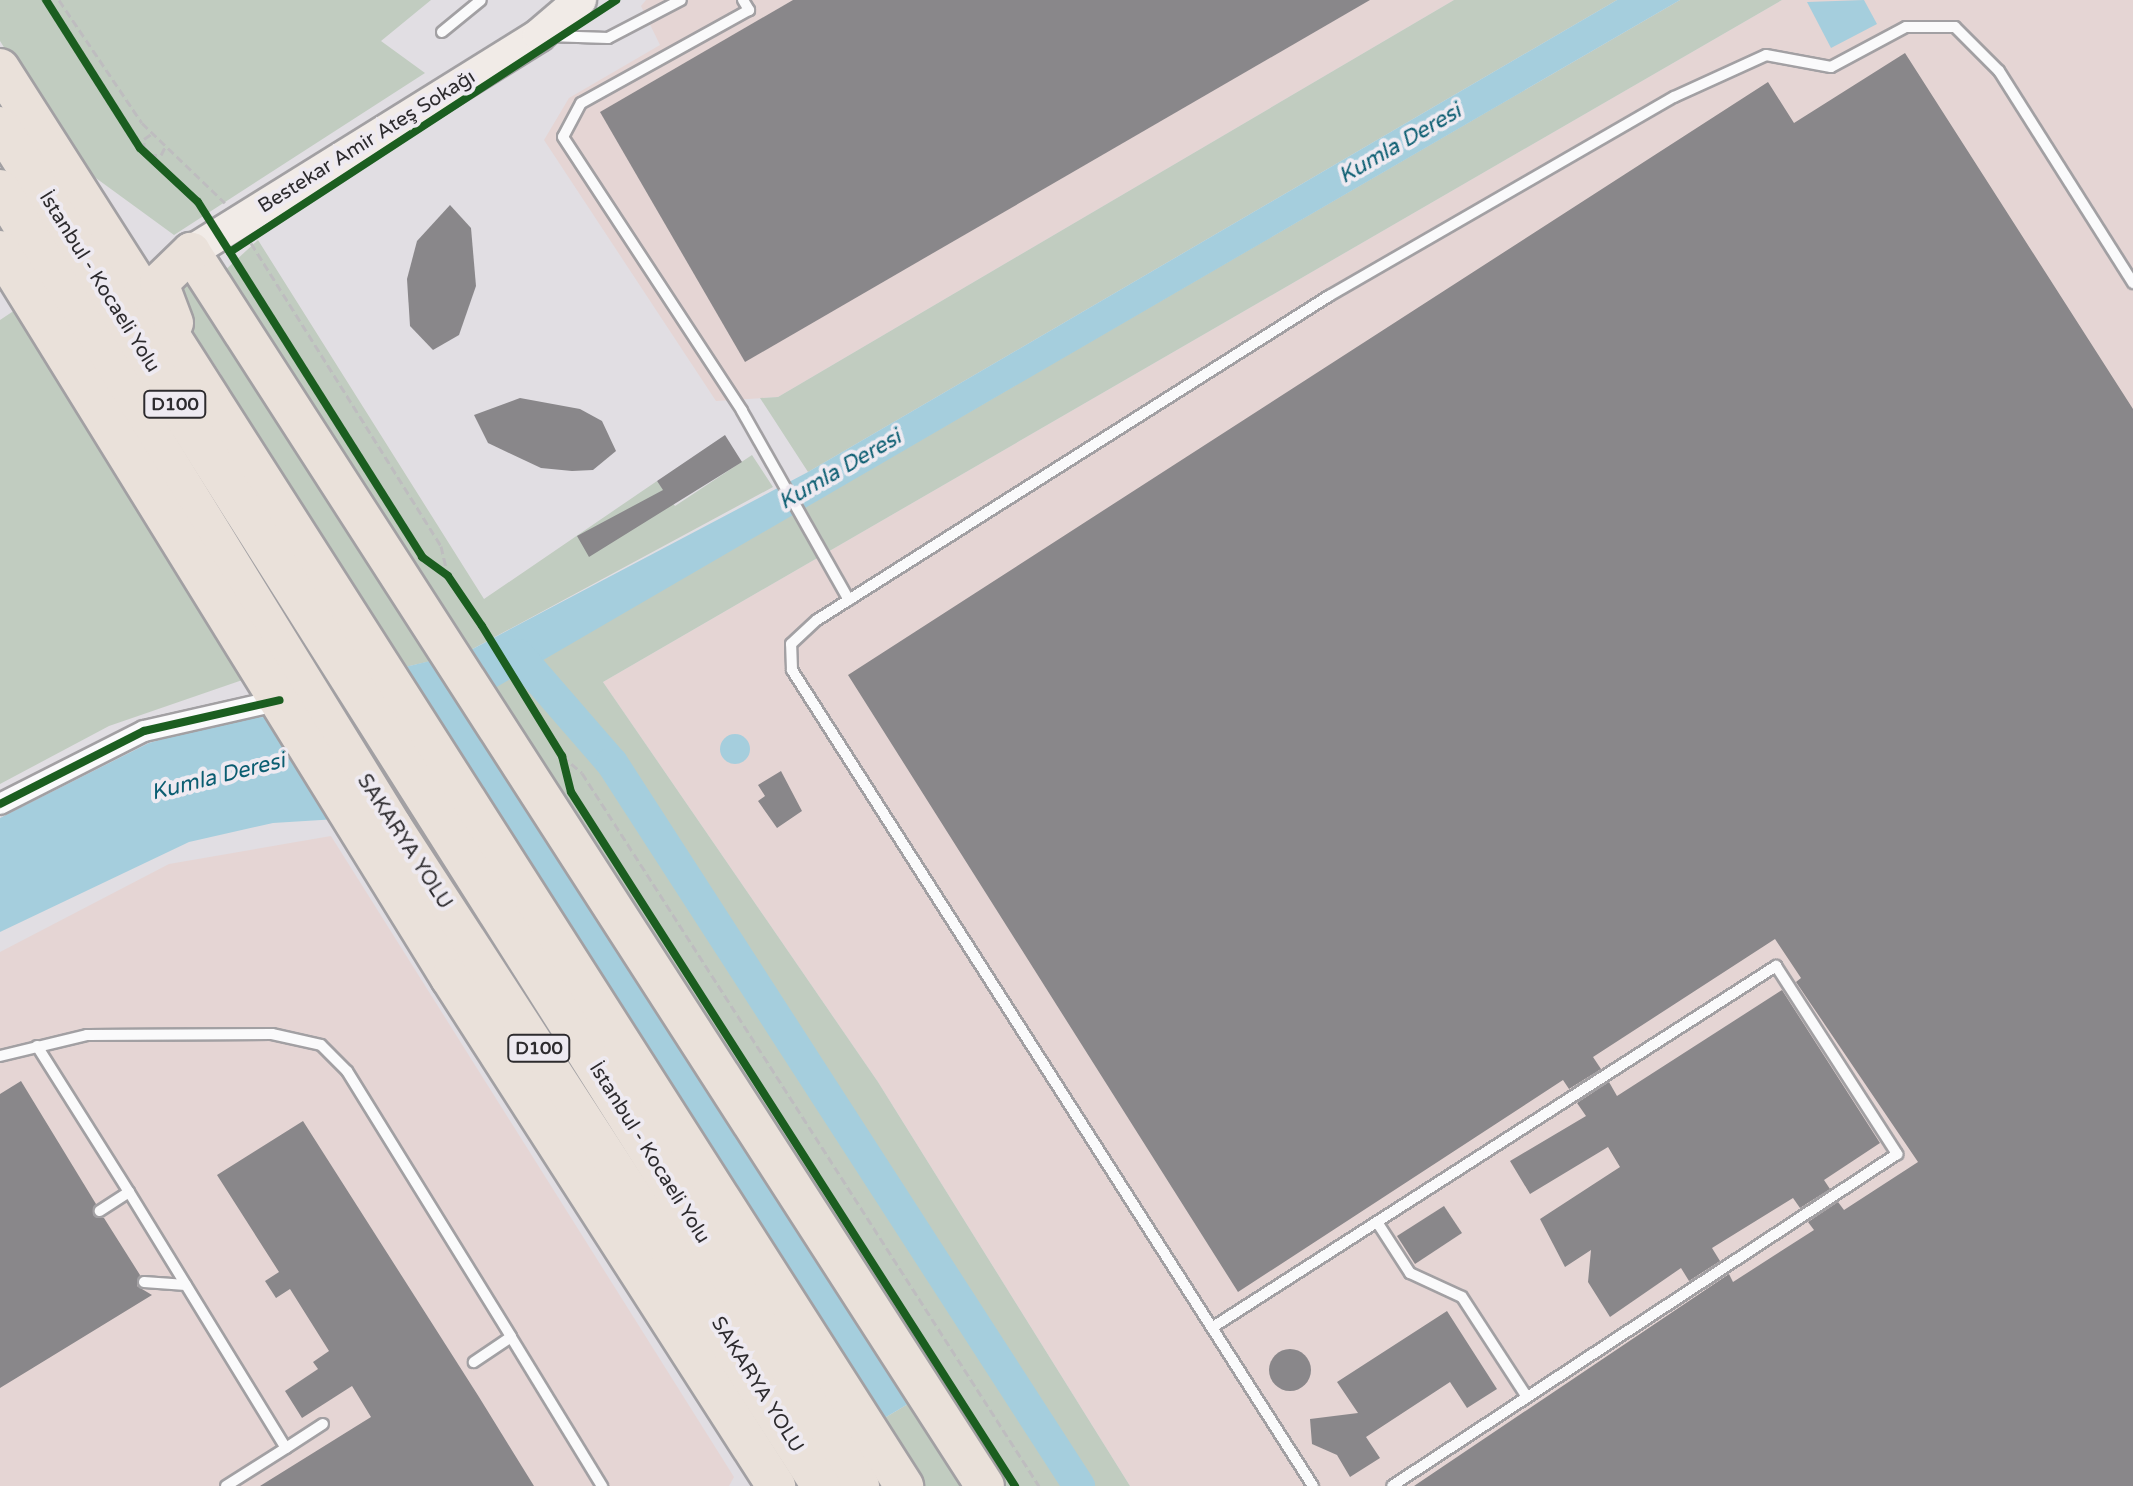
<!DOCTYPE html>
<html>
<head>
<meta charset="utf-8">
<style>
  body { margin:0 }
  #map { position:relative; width:2133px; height:1486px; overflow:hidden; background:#e1dee3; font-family:"Varela Round",sans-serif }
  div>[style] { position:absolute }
  .industrial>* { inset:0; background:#e5d5d4 }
  .green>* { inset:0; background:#c1ccc0 }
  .water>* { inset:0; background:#a5cedd }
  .round { border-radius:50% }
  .river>* { height:32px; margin:-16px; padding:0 16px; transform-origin:16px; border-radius:16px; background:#a5cedd }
  .building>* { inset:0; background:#89878a }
  .path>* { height:3px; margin-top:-1.5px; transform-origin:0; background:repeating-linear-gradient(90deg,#bebdbf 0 8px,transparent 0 12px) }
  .roads { filter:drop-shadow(2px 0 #a2a0a3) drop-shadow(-2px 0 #a2a0a3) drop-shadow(0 2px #a2a0a3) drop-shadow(0 -2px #a2a0a3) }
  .lane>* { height:10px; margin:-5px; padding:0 5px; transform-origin:5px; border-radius:5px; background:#fafafb }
  .street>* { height:20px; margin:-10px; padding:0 10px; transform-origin:10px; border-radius:10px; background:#fafafb }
  .primary>* { height:32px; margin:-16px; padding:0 16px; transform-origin:16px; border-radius:16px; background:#f1ebe7 }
  .highway>* { height:38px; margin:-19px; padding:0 19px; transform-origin:19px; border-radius:19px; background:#eae1da }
  .cycleway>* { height:8px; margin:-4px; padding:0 4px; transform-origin:4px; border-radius:4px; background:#1b5e20 }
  span { translate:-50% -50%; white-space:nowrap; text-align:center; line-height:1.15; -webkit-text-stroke:8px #eeeaf1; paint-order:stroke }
  .shield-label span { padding:2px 6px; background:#eeeaf1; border:2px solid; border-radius:6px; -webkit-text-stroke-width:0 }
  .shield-label { font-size:18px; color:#2d2b2e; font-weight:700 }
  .street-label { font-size:20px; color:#2d2b2e }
  .water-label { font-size:22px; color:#0b5d71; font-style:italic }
</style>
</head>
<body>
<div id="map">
  <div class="industrial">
    <i style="clip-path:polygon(646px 0,1454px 0,778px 397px,716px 401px,544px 140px,569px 98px,660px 45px,641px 6px)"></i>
    <i style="clip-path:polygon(1782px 0,2133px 0,2133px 1486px,1130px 1486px,878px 1082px,603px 682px)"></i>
    <i style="clip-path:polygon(331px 836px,734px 1477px,729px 1486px,0 1486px,0 952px,169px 864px)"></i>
  </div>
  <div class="green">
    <i style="clip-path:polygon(0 0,431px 0,381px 41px,425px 73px,174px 235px,78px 165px,0 41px)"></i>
    <i style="clip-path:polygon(1454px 0,1617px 0,808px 472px,760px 398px,778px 397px)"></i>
    <i style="clip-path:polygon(1680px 0,1782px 0,603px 682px,878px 1082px,1130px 1486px,1000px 1486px,493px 688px)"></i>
    <i style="clip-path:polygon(258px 240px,484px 599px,657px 481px,675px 506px,752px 455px,773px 487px,467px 652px,222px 273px)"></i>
    <i style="clip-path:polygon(182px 282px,189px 283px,444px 658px,401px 668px,225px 400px,221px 374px,169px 296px)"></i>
    <i style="clip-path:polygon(21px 306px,254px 676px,109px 726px,0 784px,0 320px)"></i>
    <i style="clip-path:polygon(913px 1401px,970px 1486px,924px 1486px,881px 1420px)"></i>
  </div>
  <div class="water">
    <i style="clip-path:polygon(1617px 0,1680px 0,464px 706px,913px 1401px,881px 1420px,461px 752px,353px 818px,273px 823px,189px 842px,0 932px,0 818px,149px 743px,238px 718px,290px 716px,401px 668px,467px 652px,808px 472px)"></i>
    <i style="clip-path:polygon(1864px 0,1877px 24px,1831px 48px,1807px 2px)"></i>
    <i class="round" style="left:720px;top:734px;width:30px;height:30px"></i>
  </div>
  <div class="river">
    <i style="left:518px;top:655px;width:143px;rotate:49deg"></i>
    <i style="left:612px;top:763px;width:861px;rotate:57.14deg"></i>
  </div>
  <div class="building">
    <i style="clip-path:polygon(793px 0,1370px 0,745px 362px,600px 112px)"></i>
    <i style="clip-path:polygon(1905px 53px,2133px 409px,2133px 1486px,1414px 1486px,1729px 1274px,1733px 1282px,1814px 1230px,1808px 1222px,1838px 1202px,1844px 1210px,1918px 1162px,1796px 982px,1801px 978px,1775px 939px,1593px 1057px,1601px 1069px,1569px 1089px,1563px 1080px,1238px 1292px,848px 675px,1768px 82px,1794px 123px)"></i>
    <i style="clip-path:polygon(450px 205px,471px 228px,476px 286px,459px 335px,433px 350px,410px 326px,407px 279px,417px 241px)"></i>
    <i style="clip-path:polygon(520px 398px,580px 409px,602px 421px,616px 451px,593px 470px,572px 471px,541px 468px,488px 443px,474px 415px)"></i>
    <i style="clip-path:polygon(725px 435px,742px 462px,589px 557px,577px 536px,663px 490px,657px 481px)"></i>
    <i style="clip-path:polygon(781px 771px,802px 811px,777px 828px,758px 801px,765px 796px,758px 785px)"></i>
    <i style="clip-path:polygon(1782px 990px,1880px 1143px,1824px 1180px,1830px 1189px,1800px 1208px,1793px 1198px,1712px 1248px,1720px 1261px,1689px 1281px,1681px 1268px,1610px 1317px,1588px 1282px,1591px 1250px,1565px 1267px,1540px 1219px,1620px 1167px,1608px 1147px,1530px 1194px,1510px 1161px,1586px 1116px,1577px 1103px,1609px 1082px,1617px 1096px)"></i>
    <i style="clip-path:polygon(21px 1081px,96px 1204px,93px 1215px,104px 1218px,140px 1275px,137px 1286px,152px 1295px,0 1388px,0 1094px)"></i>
    <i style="clip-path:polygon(303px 1121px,479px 1397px,534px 1486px,260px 1486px,371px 1417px,352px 1386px,302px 1418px,285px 1391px,318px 1369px,313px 1362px,329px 1351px,290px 1289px,276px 1298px,265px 1281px,279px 1272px,217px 1175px)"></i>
    <i style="clip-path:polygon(1444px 1206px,1462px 1233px,1415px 1264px,1397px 1236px)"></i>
    <i style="clip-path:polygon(1447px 1311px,1497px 1389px,1467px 1408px,1450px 1382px,1366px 1437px,1380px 1458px,1350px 1477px,1337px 1455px,1312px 1444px,1310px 1419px,1358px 1413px,1337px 1382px)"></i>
    <i class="round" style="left:1269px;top:1349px;width:42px;height:42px"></i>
  </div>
  <div class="path">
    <i style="left:59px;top:0;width:148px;rotate:56deg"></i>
    <i style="left:142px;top:123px;width:115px;rotate:43.9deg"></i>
    <i style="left:144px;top:151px;width:12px;rotate:-90deg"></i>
    <i style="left:144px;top:139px;width:11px;rotate:-34deg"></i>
    <i style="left:149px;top:155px;width:12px"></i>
    <i style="left:161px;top:155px;width:11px;rotate:-63deg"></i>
    <i style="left:251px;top:243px;width:358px;rotate:57.9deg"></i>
    <i style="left:441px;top:546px;width:31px;rotate:77deg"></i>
    <i style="left:562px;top:756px;width:26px;rotate:40deg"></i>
    <i style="left:582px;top:773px;width:847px;rotate:57.34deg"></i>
  </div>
  <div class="roads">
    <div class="lane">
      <i style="left:743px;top:0;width:12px;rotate:59deg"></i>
      <i style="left:749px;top:10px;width:192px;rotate:151deg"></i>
      <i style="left:581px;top:103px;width:38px;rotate:118deg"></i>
      <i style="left:563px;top:137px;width:327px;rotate:56.8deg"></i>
      <i style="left:742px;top:411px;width:217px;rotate:60.5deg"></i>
      <i style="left:442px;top:32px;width:50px;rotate:-39.4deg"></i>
      <i style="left:548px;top:36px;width:60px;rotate:1.9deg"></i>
      <i style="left:608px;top:38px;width:82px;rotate:-27.5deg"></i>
      <i style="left:37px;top:1046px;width:173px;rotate:57.8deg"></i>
      <i style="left:129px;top:1192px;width:35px;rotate:147deg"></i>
      <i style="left:0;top:1056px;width:89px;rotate:-13.6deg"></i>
      <i style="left:87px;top:1035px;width:185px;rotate:-0.3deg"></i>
      <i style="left:272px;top:1034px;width:50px;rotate:12.7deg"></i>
      <i style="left:321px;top:1045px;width:37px;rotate:45deg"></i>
      <i style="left:347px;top:1071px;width:312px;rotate:58.3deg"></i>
      <i style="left:511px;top:1337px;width:45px;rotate:146deg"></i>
      <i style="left:129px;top:1192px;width:300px;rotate:58.5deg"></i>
      <i style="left:286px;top:1448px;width:44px;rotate:-33deg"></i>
      <i style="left:1377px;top:1222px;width:61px;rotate:57.1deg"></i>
      <i style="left:1410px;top:1273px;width:57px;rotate:24.8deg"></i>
      <i style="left:1462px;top:1297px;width:119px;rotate:57deg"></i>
      <i style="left:144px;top:1282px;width:42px;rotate:4.1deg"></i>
      <i style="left:1213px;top:1327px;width:669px;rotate:-32.67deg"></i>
      <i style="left:1776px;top:966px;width:224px;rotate:57.2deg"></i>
      <i style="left:1897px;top:1154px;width:604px;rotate:146.68deg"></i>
      <i style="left:511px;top:1337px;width:175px;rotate:58.6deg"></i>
      <i style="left:226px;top:1486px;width:71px;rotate:-32.3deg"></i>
      <i style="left:1313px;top:1486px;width:968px;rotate:-122.56deg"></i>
      <i style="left:792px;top:670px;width:26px;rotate:-92deg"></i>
      <i style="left:791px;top:644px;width:35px;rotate:-43deg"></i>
      <i style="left:817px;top:620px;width:606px;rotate:-32.33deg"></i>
      <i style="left:1329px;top:296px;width:398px;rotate:-30deg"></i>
      <i style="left:1674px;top:97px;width:101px;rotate:-24.5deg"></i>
      <i style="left:1766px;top:55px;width:66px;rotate:10.5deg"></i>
      <i style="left:1831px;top:67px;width:85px;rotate:-28.1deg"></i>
      <i style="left:1906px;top:27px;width:49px"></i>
      <i style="left:1955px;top:27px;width:62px;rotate:45deg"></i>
      <i style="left:1999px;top:71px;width:251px;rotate:57.7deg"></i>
    </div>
    <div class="street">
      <i style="left:0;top:804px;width:161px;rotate:-26.9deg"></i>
      <i style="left:144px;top:731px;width:139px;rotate:-12.8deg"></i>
    </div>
    <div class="primary">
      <i style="left:191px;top:252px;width:410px;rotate:-31.9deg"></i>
      <i style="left:539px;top:35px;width:54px;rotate:-40.5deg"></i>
    </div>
    <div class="highway">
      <i style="left:0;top:68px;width:1682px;rotate:57.48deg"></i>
      <i style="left:0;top:126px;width:1609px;rotate:57.69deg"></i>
      <i style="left:0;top:189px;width:749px;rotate:58.37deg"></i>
      <i style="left:393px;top:827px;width:786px;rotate:57deg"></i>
      <i style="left:0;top:250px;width:856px;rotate:58.28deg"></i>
      <i style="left:450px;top:978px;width:604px;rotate:57.31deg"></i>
      <i style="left:191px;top:252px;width:1467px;rotate:57.24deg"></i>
      <i style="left:174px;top:323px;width:43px;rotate:-110.6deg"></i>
      <i style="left:159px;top:283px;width:45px;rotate:-44.1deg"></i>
    </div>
  </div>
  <div class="cycleway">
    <i style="left:46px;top:0;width:175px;rotate:57.6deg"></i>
    <i style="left:140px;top:148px;width:79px;rotate:43deg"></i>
    <i style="left:198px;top:202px;width:420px;rotate:57.7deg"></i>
    <i style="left:422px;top:557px;width:32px;rotate:36deg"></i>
    <i style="left:448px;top:576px;width:60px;rotate:55.8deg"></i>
    <i style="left:482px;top:626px;width:153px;rotate:58.4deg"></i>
    <i style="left:562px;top:756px;width:37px;rotate:76deg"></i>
    <i style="left:571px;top:792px;width:824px;rotate:57.39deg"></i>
    <i style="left:230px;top:252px;width:461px;rotate:-33.1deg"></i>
    <i style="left:0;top:804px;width:161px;rotate:-26.9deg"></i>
    <i style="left:144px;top:731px;width:139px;rotate:-12.8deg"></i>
  </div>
  <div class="shield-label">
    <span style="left:175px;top:404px">D100</span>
    <span style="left:539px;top:1048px">D100</span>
  </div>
  <div class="street-label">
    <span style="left:367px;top:142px;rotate:-32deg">Bestekar Amir Ateş Sokağı</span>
    <span style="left:99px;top:282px;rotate:58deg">İstanbul - Kocaeli Yolu</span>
    <span style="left:404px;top:842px;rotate:57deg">SAKARYA YOLU</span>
    <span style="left:649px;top:1153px;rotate:58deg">İstanbul - Kocaeli Yolu</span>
    <span style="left:757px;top:1385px;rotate:58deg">SAKARYA YOLU</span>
  </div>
  <div class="water-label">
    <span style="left:1400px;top:144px;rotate:-30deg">Kumla Deresi</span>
    <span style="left:840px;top:470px;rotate:-30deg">Kumla Deresi</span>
    <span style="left:218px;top:777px;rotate:-14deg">Kumla Deresi</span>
  </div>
</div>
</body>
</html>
